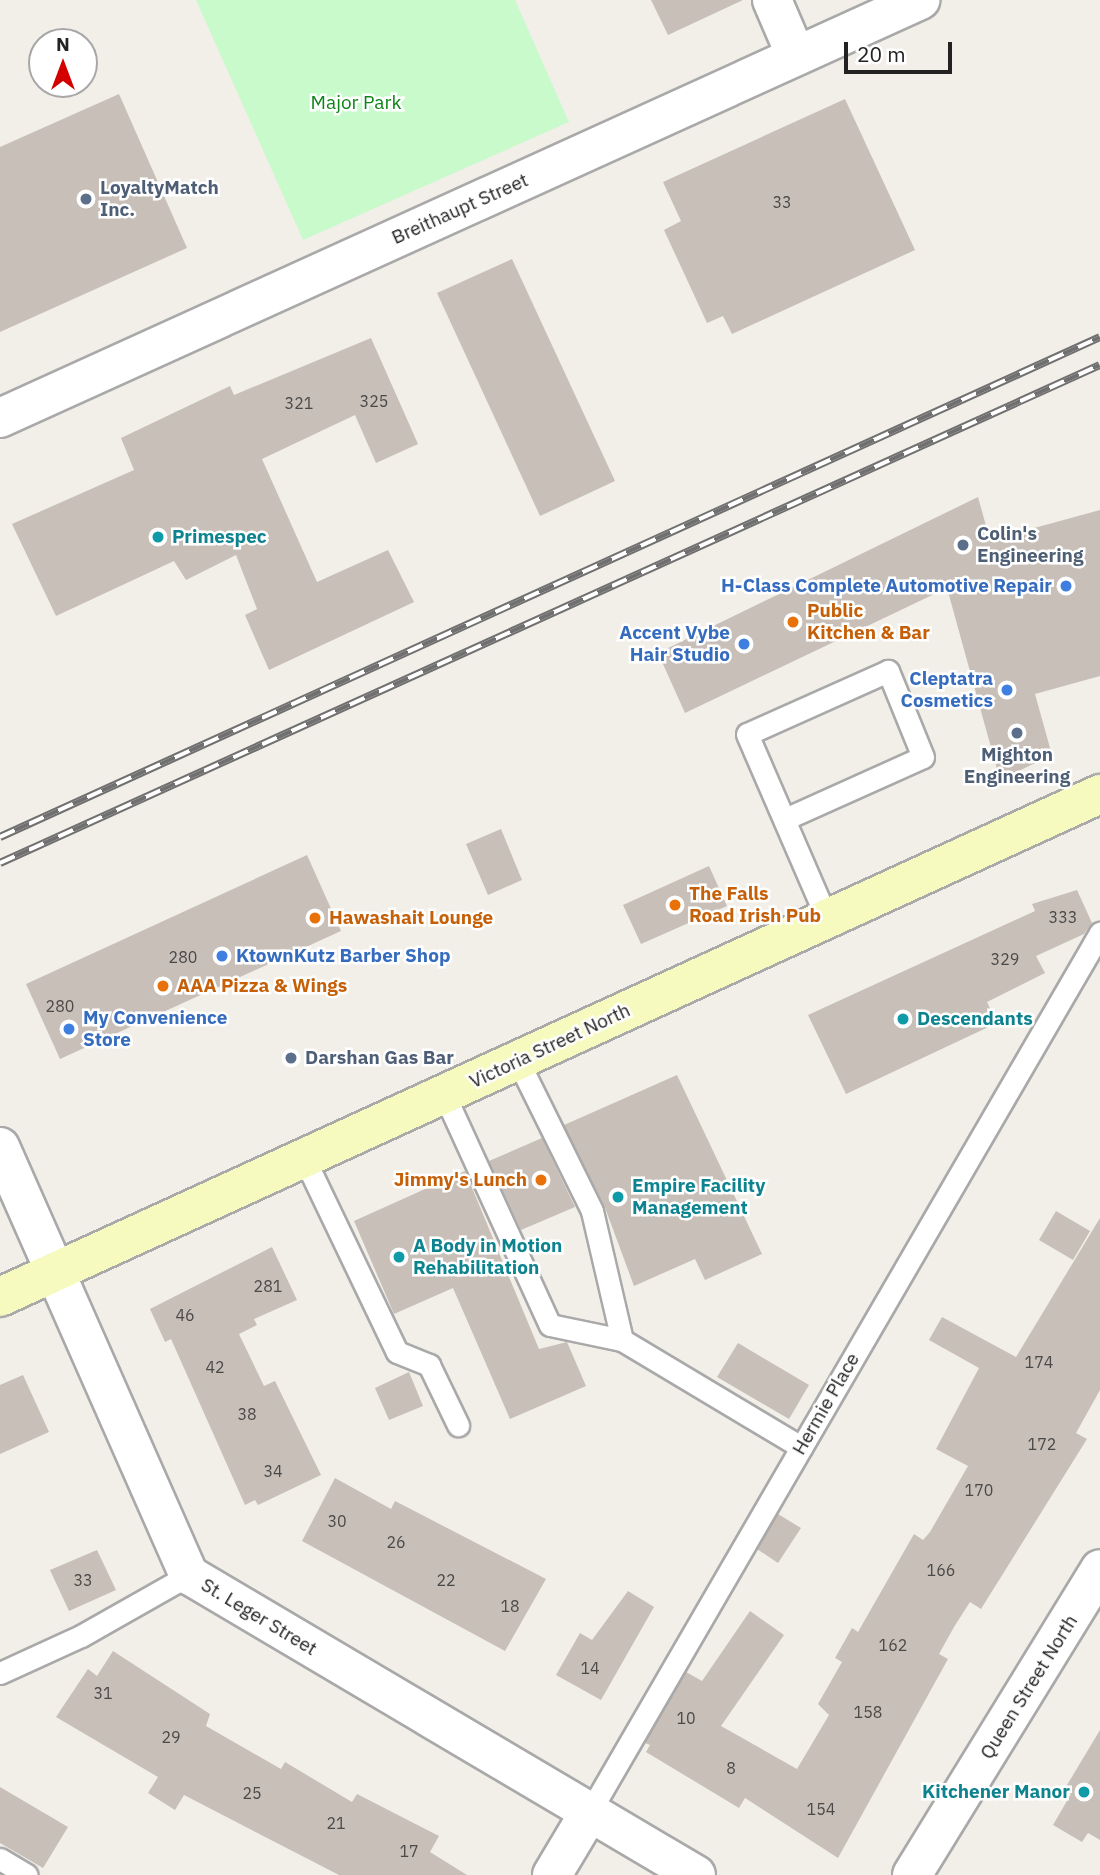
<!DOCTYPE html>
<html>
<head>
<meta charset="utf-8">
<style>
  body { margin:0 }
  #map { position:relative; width:1100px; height:1875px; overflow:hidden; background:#f2efe9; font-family:"IBM Plex Sans",sans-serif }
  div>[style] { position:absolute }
  .park>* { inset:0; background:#c8facc }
  .building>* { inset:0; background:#c7bfb8 }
  .roads { filter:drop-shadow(2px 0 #a9a9a9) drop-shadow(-2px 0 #a9a9a9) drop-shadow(0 2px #a9a9a9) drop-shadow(0 -2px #a9a9a9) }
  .service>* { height:21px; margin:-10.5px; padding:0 10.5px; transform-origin:10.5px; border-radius:10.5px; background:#fff }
  .minor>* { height:38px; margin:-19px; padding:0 19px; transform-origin:19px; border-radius:19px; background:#fff }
  .tertiary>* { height:38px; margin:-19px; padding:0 19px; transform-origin:19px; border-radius:19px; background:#fff }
  .secondary>* { height:38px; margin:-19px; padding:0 19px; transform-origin:19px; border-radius:19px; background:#f7fabf }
  .rail>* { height:8px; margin-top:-4px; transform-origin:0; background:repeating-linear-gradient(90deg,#fff 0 16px,#707070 0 32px); box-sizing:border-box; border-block:2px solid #707070 }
  .dots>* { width:19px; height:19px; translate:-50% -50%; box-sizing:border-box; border:4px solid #fff; border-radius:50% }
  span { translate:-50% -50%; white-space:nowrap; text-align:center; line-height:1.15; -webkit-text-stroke:5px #fff; paint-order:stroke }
  .number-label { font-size:16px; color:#4b4948 }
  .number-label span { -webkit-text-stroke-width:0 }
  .park-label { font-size:19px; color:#0c8416 }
  .service-label { font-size:19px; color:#4e5e75; font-weight:700 }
  .left { translate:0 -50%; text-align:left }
  .street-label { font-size:19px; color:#222 }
  .culture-label { font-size:19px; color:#0d838f; font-weight:700 }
  .right { translate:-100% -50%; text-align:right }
  .shop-label { font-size:19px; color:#366cbe; font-weight:700 }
  .food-label { font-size:19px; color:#c56008; font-weight:700 }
  .north { position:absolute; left:28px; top:28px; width:70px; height:70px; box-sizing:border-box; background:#fff; border:2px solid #a7a7a7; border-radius:50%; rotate:0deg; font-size:19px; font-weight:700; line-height:28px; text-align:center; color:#222 }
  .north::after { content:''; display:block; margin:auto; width:24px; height:32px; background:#d40000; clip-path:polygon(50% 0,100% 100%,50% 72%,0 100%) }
  .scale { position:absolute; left:844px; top:42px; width:108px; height:32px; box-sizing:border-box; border:4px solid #222; border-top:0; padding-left:9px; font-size:21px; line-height:24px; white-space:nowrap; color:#222; -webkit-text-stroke:5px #fff; paint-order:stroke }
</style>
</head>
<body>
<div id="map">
  <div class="park">
    <i style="clip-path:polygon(196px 0,515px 0,569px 122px,303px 240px)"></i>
  </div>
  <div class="building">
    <i style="clip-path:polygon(651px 0,743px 0,668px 35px)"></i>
    <i style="clip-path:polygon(119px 94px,187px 248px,0 332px,0 147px)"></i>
    <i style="clip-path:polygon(845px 99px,915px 250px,732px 334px,723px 316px,707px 323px,664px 230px,681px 221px,663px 182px)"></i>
    <i style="clip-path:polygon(512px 259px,615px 481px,540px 516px,437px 293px)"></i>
    <i style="clip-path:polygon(371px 338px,418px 444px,376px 463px,355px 415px,262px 459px,317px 582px,388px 550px,414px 602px,269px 670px,245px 615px,257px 609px,236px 555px,186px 580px,174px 561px,56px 616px,12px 524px,134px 470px,121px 438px,230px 386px,234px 395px)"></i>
    <i style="clip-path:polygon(978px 497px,990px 540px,1100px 510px,1100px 676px,1035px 694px,1052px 755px,1000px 780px,947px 588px,685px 713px,658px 653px)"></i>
    <i style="clip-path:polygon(501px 829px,522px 880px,488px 895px,466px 844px)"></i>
    <i style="clip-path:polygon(307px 855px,341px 931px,60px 1059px,26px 984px)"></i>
    <i style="clip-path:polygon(709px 866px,727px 906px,641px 944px,623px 905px)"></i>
    <i style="clip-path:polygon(1077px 890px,1092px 923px,1084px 934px,1036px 956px,1045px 973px,987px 1002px,997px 1023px,846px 1094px,808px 1015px,1035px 911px,1032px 904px)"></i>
    <i style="clip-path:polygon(677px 1075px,762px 1254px,705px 1280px,695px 1259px,634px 1286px,604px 1205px,564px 1125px)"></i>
    <i style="clip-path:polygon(542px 1138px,575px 1207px,521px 1230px,489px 1161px)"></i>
    <i style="clip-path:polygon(465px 1171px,539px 1349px,567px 1342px,586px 1386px,510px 1419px,453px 1288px,394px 1314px,354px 1221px)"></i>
    <i style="clip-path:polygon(1056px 1211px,1090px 1231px,1073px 1260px,1039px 1240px)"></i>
    <i style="clip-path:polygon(1100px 1218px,1100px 1390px,1076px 1433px,1087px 1439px,981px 1609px,970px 1602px,954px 1627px,939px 1654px,948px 1659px,838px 1858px,745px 1798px,739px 1808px,646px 1752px,650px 1745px,645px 1743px,686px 1672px,702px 1681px,750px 1611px,784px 1635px,721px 1726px,797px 1769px,829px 1715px,818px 1704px,842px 1662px,835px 1658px,852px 1628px,858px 1632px,914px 1534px,923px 1540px,930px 1532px,968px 1466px,936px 1449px,979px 1368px,929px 1340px,942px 1317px,1016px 1357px)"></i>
    <i style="clip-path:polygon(272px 1247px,297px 1300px,254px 1319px,257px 1325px,239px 1334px,264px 1386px,275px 1381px,321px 1475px,258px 1505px,255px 1500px,245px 1505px,171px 1339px,165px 1342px,150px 1309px)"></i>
    <i style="clip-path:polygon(738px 1343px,809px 1385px,789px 1419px,717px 1377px)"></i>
    <i style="clip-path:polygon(409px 1372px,423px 1406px,389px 1420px,375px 1388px)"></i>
    <i style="clip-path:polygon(23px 1375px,49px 1432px,0 1454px,0 1385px)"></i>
    <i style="clip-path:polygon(335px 1478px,391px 1509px,395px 1501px,546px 1579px,505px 1651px,302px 1541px)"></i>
    <i style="clip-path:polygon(778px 1514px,801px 1528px,778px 1563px,757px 1549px)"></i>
    <i style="clip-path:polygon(97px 1550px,116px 1590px,69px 1611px,50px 1570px)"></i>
    <i style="clip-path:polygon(628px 1591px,654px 1607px,601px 1700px,556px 1675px,580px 1633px,592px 1640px)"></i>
    <i style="clip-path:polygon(113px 1651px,210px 1714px,206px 1726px,281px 1769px,285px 1762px,352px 1802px,357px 1794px,439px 1836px,430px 1852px,467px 1875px,339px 1875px,184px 1795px,175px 1810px,148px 1793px,158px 1777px,56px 1717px,88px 1669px,97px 1676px)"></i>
    <i style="clip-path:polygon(1100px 1730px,1100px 1840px,1088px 1833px,1082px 1842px,1053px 1825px,1071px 1794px,1064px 1790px)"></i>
    <i style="clip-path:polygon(0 1787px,68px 1827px,43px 1868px,0 1843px)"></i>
  </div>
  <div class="roads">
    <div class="service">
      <i style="left:785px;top:819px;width:151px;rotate:-24.2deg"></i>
      <i style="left:923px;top:757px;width:93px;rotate:-112.1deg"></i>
      <i style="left:888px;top:671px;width:154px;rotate:155.9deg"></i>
      <i style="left:747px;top:734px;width:202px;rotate:66.6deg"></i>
      <i style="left:518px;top:1061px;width:167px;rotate:63.7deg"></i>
      <i style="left:592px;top:1211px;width:132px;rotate:76.9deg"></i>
      <i style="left:444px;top:1094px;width:254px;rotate:65.4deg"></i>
      <i style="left:550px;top:1325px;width:74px;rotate:11.8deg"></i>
      <i style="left:622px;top:1340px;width:209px;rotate:30.9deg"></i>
      <i style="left:304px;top:1158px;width:215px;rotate:64.4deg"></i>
      <i style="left:397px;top:1352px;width:35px;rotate:22deg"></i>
      <i style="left:429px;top:1365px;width:67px;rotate:64.2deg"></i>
      <i style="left:0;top:1673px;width:89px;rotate:-24.6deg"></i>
      <i style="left:81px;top:1636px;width:124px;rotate:-29.5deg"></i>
      <i style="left:589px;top:1813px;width:1018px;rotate:-59.86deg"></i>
      <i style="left:0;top:1859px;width:31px;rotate:31deg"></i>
    </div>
    <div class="minor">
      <i style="left:772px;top:0;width:61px;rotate:66.8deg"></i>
      <i style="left:0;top:418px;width:1011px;rotate:-24.43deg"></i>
      <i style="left:0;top:1147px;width:468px;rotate:66.2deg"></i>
      <i style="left:189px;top:1575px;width:589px;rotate:30.61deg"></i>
      <i style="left:552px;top:1875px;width:72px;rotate:-59.2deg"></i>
    </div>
    <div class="tertiary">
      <i style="left:912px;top:1875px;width:359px;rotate:-58.4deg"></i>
    </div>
    <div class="secondary">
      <i style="left:0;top:1297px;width:1210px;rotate:-24.57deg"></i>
    </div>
  </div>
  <div class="rail">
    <i style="left:0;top:837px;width:1208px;rotate:-24.44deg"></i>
    <i style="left:0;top:863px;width:1207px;rotate:-24.36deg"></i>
  </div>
  <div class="dots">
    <i style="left:86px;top:199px;background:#5c6f8a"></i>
    <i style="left:158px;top:537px;background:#0f9aa8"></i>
    <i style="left:963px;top:545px;background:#5c6f8a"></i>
    <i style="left:1066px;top:586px;background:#3f7fe0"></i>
    <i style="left:793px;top:622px;background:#e8710a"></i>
    <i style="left:744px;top:644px;background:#3f7fe0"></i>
    <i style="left:1007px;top:690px;background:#3f7fe0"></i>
    <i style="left:1017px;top:733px;background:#5c6f8a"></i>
    <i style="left:675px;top:905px;background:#e8710a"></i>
    <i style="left:315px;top:918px;background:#e8710a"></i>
    <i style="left:222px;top:956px;background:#3f7fe0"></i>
    <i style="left:163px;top:986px;background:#e8710a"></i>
    <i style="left:903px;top:1019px;background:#0f9aa8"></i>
    <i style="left:69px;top:1029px;background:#3f7fe0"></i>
    <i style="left:291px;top:1058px;background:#5c6f8a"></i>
    <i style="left:541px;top:1180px;background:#e8710a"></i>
    <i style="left:618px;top:1197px;background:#0f9aa8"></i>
    <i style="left:399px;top:1257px;background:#0f9aa8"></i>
    <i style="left:1084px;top:1792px;background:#0f9aa8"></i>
  </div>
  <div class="number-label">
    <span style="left:782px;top:202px">33</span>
    <span style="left:374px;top:401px">325</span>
    <span style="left:299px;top:403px">321</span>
    <span style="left:1063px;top:917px">333</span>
    <span style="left:183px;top:957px">280</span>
    <span style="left:1005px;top:959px">329</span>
    <span style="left:60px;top:1006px">280</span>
    <span style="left:268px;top:1286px">281</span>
    <span style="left:185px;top:1315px">46</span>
    <span style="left:1039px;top:1362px">174</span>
    <span style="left:215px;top:1367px">42</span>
    <span style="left:247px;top:1414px">38</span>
    <span style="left:1042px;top:1444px">172</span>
    <span style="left:273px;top:1471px">34</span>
    <span style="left:979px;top:1490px">170</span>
    <span style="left:337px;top:1521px">30</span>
    <span style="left:396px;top:1542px">26</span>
    <span style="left:941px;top:1570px">166</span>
    <span style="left:83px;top:1580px">33</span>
    <span style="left:446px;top:1580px">22</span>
    <span style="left:510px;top:1606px">18</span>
    <span style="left:893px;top:1645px">162</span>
    <span style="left:590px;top:1668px">14</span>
    <span style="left:103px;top:1693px">31</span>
    <span style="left:868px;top:1712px">158</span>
    <span style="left:686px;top:1718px">10</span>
    <span style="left:171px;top:1737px">29</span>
    <span style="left:731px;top:1768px">8</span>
    <span style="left:252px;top:1793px">25</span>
    <span style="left:821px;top:1809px">154</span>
    <span style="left:336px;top:1823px">21</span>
    <span style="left:409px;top:1851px">17</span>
  </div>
  <div class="park-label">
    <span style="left:356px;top:103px">Major Park</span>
  </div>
  <div class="service-label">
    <span class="left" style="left:100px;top:199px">LoyaltyMatch<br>Inc.</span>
    <span class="left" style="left:977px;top:545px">Colin's<br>Engineering</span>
    <span style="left:1017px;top:766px">Mighton<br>Engineering</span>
    <span class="left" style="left:305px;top:1058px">Darshan Gas Bar</span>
  </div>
  <div class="street-label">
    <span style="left:460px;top:209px;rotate:-24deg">Breithaupt Street</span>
    <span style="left:550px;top:1046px;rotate:-25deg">Victoria Street North</span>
    <span style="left:826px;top:1404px;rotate:-60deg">Hermie Place</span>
    <span style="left:259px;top:1617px;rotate:31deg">St. Leger Street</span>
    <span style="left:1029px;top:1687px;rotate:-58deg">Queen Street North</span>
  </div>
  <div class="culture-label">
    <span class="left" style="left:172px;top:537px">Primespec</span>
    <span class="left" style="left:917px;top:1019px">Descendants</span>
    <span class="left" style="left:632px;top:1197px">Empire Facility<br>Management</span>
    <span class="left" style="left:413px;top:1257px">A Body in Motion<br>Rehabilitation</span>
    <span class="right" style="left:1070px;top:1792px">Kitchener Manor</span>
  </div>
  <div class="shop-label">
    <span class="right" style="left:1052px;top:586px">H-Class Complete Automotive Repair</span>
    <span class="right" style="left:730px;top:644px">Accent Vybe<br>Hair Studio</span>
    <span class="right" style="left:993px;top:690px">Cleptatra<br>Cosmetics</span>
    <span class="left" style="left:236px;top:956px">KtownKutz Barber Shop</span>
    <span class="left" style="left:83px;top:1029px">My Convenience<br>Store</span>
  </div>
  <div class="food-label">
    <span class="left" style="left:807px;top:622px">Public<br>Kitchen &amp; Bar</span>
    <span class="left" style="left:689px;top:905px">The Falls<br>Road Irish Pub</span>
    <span class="left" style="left:329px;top:918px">Hawashait Lounge</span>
    <span class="left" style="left:177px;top:986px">AAA Pizza &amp; Wings</span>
    <span class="right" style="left:527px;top:1180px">Jimmy's Lunch</span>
  </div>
  <div class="north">N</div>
  <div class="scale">20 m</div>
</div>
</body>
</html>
